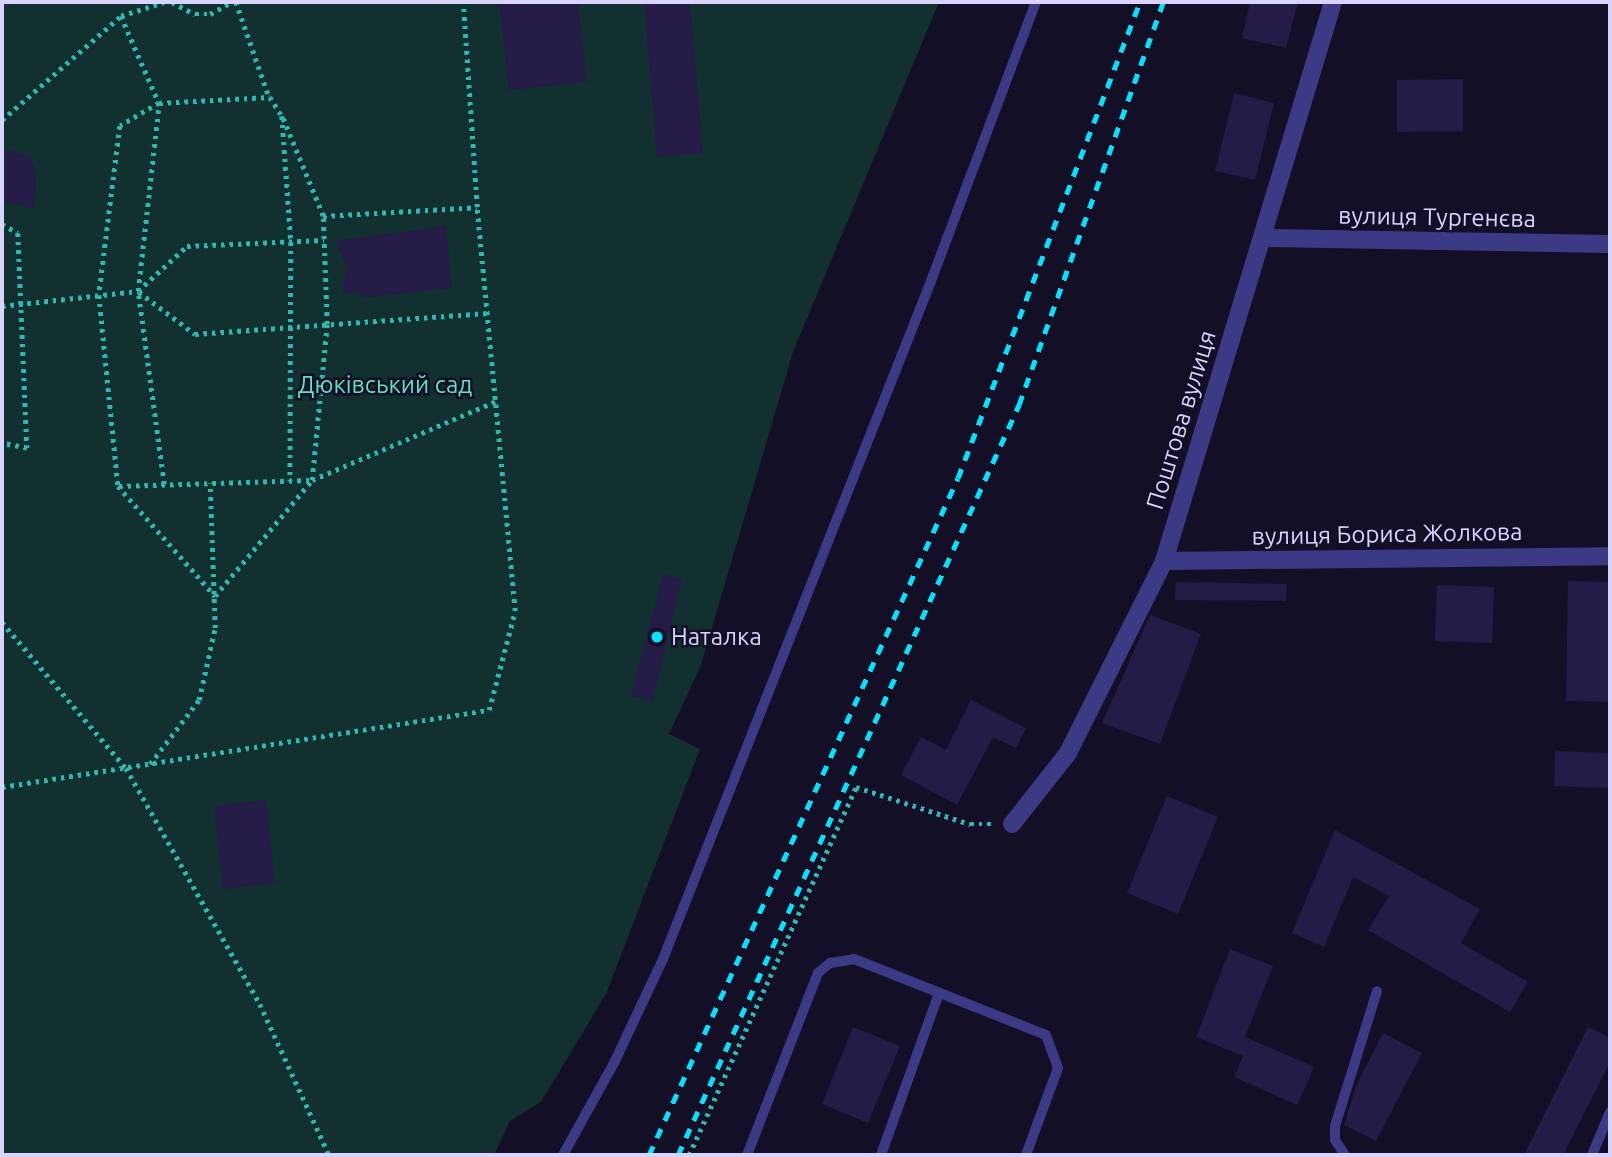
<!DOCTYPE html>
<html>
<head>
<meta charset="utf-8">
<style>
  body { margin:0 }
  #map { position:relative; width:1612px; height:1157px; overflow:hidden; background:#130f26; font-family:Ubuntu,sans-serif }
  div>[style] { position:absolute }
  .green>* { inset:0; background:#12302f }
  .building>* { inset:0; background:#241b47 }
  .path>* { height:4.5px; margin-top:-2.25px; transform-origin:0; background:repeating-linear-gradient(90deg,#2fb8b0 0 3.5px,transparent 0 8.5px) }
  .lane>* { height:10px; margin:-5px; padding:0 5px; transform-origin:5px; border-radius:5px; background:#3d3a85 }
  .street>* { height:18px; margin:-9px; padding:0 9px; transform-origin:9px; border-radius:9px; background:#3d3a85 }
  .rail>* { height:5px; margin-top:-2.5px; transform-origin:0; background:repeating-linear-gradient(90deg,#00e5ff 0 10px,transparent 0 19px) }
  .dots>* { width:19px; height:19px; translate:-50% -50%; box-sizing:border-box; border:4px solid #130f26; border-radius:50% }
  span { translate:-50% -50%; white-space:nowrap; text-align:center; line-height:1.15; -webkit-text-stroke:5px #130f26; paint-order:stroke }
  .street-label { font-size:24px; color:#d9d4ff }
  .park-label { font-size:24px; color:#5fe0c0 }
  .poi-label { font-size:24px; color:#d9d4ff }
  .left { translate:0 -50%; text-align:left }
  .frame { position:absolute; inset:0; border:4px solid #d9d4ff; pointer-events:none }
</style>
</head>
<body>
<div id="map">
  <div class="green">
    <i style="clip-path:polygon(2px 2px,939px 2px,793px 352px,701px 665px,669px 734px,700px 749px,606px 994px,541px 1102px,510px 1121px,494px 1155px,2px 1155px)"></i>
  </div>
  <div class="building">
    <i style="clip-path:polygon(499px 2px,578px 2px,587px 82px,509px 90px)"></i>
    <i style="clip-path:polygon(644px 2px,690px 2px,703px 153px,657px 157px)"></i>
    <i style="clip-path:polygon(1250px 2px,1298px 2px,1286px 48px,1242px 38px)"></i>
    <i style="clip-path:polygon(1463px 79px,1463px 131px,1397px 132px,1397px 80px)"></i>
    <i style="clip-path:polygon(1234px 93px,1274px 103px,1255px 180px,1215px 171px)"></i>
    <i style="clip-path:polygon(11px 150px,31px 159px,36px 173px,35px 209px,2px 201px,2px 152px)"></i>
    <i style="clip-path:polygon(446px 226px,452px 288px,361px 298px,360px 292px,342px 294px,347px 267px,335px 241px)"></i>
    <i style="clip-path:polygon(663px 574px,682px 579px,653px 701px,631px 696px)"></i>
    <i style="clip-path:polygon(1568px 581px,1610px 582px,1610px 702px,1566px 701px)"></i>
    <i style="clip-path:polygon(1176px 582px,1287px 584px,1286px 601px,1175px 600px)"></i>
    <i style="clip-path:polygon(1437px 585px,1494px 587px,1492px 643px,1435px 641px)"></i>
    <i style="clip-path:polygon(1150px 615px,1201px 634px,1160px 744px,1102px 723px)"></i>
    <i style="clip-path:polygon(971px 700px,1026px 728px,1016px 748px,993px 737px,957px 805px,901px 775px,921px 737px,946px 750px)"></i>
    <i style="clip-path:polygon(1555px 751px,1610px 753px,1610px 788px,1554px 786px)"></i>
    <i style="clip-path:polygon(1167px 796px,1218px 817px,1178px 914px,1127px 893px)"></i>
    <i style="clip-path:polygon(266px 800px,275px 883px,223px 889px,214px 806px)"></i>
    <i style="clip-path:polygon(1335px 830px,1480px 909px,1461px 943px,1528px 982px,1510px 1012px,1368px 930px,1389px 896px,1353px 877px,1324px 947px,1292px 933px)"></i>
    <i style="clip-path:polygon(1230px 949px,1273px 966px,1245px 1037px,1314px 1067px,1297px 1105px,1234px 1077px,1243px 1056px,1196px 1037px)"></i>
    <i style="clip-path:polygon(853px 1027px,900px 1046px,868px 1123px,822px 1104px)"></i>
    <i style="clip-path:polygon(1588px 1027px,1610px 1038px,1610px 1062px,1563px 1155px,1524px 1155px)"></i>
    <i style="clip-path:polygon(1383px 1033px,1422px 1053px,1376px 1141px,1344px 1125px,1356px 1086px)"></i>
  </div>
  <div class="path">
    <i style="left:172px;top:2px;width:26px;rotate:28deg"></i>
    <i style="left:195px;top:14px;width:15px"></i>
    <i style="left:210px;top:14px;width:25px;rotate:-29deg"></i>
    <i style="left:236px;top:2px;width:101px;rotate:70.8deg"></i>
    <i style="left:121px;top:16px;width:95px;rotate:66.4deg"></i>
    <i style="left:159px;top:103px;width:45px;rotate:149.5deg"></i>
    <i style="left:120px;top:126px;width:170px;rotate:97.1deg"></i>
    <i style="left:99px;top:295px;width:192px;rotate:84.3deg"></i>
    <i style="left:118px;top:486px;width:147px;rotate:48.6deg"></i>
    <i style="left:215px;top:596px;width:151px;rotate:-50.1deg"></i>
    <i style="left:312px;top:480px;width:157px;rotate:-84.5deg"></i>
    <i style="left:327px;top:324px;width:108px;rotate:-92.1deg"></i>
    <i style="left:323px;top:216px;width:108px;rotate:-112.3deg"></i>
    <i style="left:2px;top:120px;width:158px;rotate:-41.2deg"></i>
    <i style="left:121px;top:16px;width:45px;rotate:-18deg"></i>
    <i style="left:323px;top:216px;width:154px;rotate:-3.3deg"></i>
    <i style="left:2px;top:224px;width:18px;rotate:29deg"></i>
    <i style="left:18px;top:233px;width:215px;rotate:87.6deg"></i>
    <i style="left:27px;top:448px;width:25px;rotate:-169deg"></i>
    <i style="left:139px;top:292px;width:70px;rotate:36.9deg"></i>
    <i style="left:195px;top:334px;width:294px;rotate:-4.1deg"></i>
    <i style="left:2px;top:306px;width:137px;rotate:-6.3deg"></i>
    <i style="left:138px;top:291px;width:67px;rotate:-42.6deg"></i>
    <i style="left:187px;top:246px;width:137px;rotate:-2.5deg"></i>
    <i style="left:164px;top:484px;width:195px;rotate:-97.7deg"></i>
    <i style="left:138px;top:291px;width:189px;rotate:-83.6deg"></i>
    <i style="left:159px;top:103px;width:111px;rotate:-3.1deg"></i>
    <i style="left:270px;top:97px;width:22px;rotate:58deg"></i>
    <i style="left:282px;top:116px;width:126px;rotate:85.9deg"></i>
    <i style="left:291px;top:242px;width:239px;rotate:90.2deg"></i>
    <i style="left:119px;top:486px;width:193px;rotate:-1.8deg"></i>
    <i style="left:312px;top:480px;width:200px;rotate:-23.2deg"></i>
    <i style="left:2px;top:622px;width:192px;rotate:49.7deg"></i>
    <i style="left:126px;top:768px;width:271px;rotate:60.4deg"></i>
    <i style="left:260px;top:1004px;width:166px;rotate:65.4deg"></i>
    <i style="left:150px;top:764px;width:81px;rotate:-52.6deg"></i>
    <i style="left:199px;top:700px;width:74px;rotate:-77.5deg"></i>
    <i style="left:215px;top:628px;width:145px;rotate:-92deg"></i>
    <i style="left:2px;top:787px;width:493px;rotate:-9deg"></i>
    <i style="left:489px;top:710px;width:102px;rotate:-75.3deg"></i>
    <i style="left:515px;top:611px;width:406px;rotate:-95.4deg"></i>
    <i style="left:477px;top:207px;width:205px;rotate:-93.9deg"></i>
    <i style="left:689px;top:1155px;width:404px;rotate:-65.6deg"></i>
    <i style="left:856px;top:787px;width:120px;rotate:18deg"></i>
    <i style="left:970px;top:824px;width:24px"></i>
  </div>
  <div class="lane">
    <i style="left:563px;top:1155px;width:107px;rotate:-61deg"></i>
    <i style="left:615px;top:1061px;width:113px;rotate:-64.8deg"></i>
    <i style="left:663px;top:959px;width:729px;rotate:-68.43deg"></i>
    <i style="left:931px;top:281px;width:298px;rotate:-69.4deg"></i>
    <i style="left:747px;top:1155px;width:195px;rotate:-68.7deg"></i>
    <i style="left:818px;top:973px;width:16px;rotate:-40deg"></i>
    <i style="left:830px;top:963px;width:24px;rotate:-9deg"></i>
    <i style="left:854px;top:959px;width:206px;rotate:21.6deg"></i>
    <i style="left:1046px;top:1035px;width:35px;rotate:70deg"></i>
    <i style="left:1058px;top:1068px;width:93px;rotate:110.2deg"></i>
    <i style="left:881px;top:1155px;width:172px;rotate:-70.3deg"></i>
    <i style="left:1345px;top:1155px;width:18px;rotate:-124deg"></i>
    <i style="left:1335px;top:1140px;width:14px;rotate:-90deg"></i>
    <i style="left:1335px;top:1126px;width:141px;rotate:-72.7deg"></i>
    <i style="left:1592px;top:1155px;width:47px;rotate:-67.3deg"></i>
  </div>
  <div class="street">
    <i style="left:1263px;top:238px;width:347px;rotate:1deg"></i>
    <i style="left:1164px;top:561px;width:446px;rotate:-0.6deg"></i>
    <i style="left:1012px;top:824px;width:90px;rotate:-51.7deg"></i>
    <i style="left:1068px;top:753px;width:215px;rotate:-63.4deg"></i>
    <i style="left:1164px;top:561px;width:584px;rotate:-73.18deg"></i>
  </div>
  <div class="rail">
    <i style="left:649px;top:1155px;width:744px;rotate:-65.47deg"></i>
    <i style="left:958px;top:478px;width:510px;rotate:-69.08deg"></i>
    <i style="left:678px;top:1155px;width:824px;rotate:-65.55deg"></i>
    <i style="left:1019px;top:405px;width:428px;rotate:-70.3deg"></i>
  </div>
  <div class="dots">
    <i style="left:657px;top:637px;background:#00e5ff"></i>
  </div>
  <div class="street-label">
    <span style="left:1437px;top:217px;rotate:1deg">вулиця Тургенєва</span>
    <span style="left:1181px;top:420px;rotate:-73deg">Поштова вулиця</span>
    <span style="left:1387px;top:534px;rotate:-1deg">вулиця Бориса Жолкова</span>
  </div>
  <div class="park-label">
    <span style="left:385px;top:385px">Дюківський сад</span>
  </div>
  <div class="poi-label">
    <span class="left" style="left:671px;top:637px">Наталка</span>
  </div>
  <div class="frame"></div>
</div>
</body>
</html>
